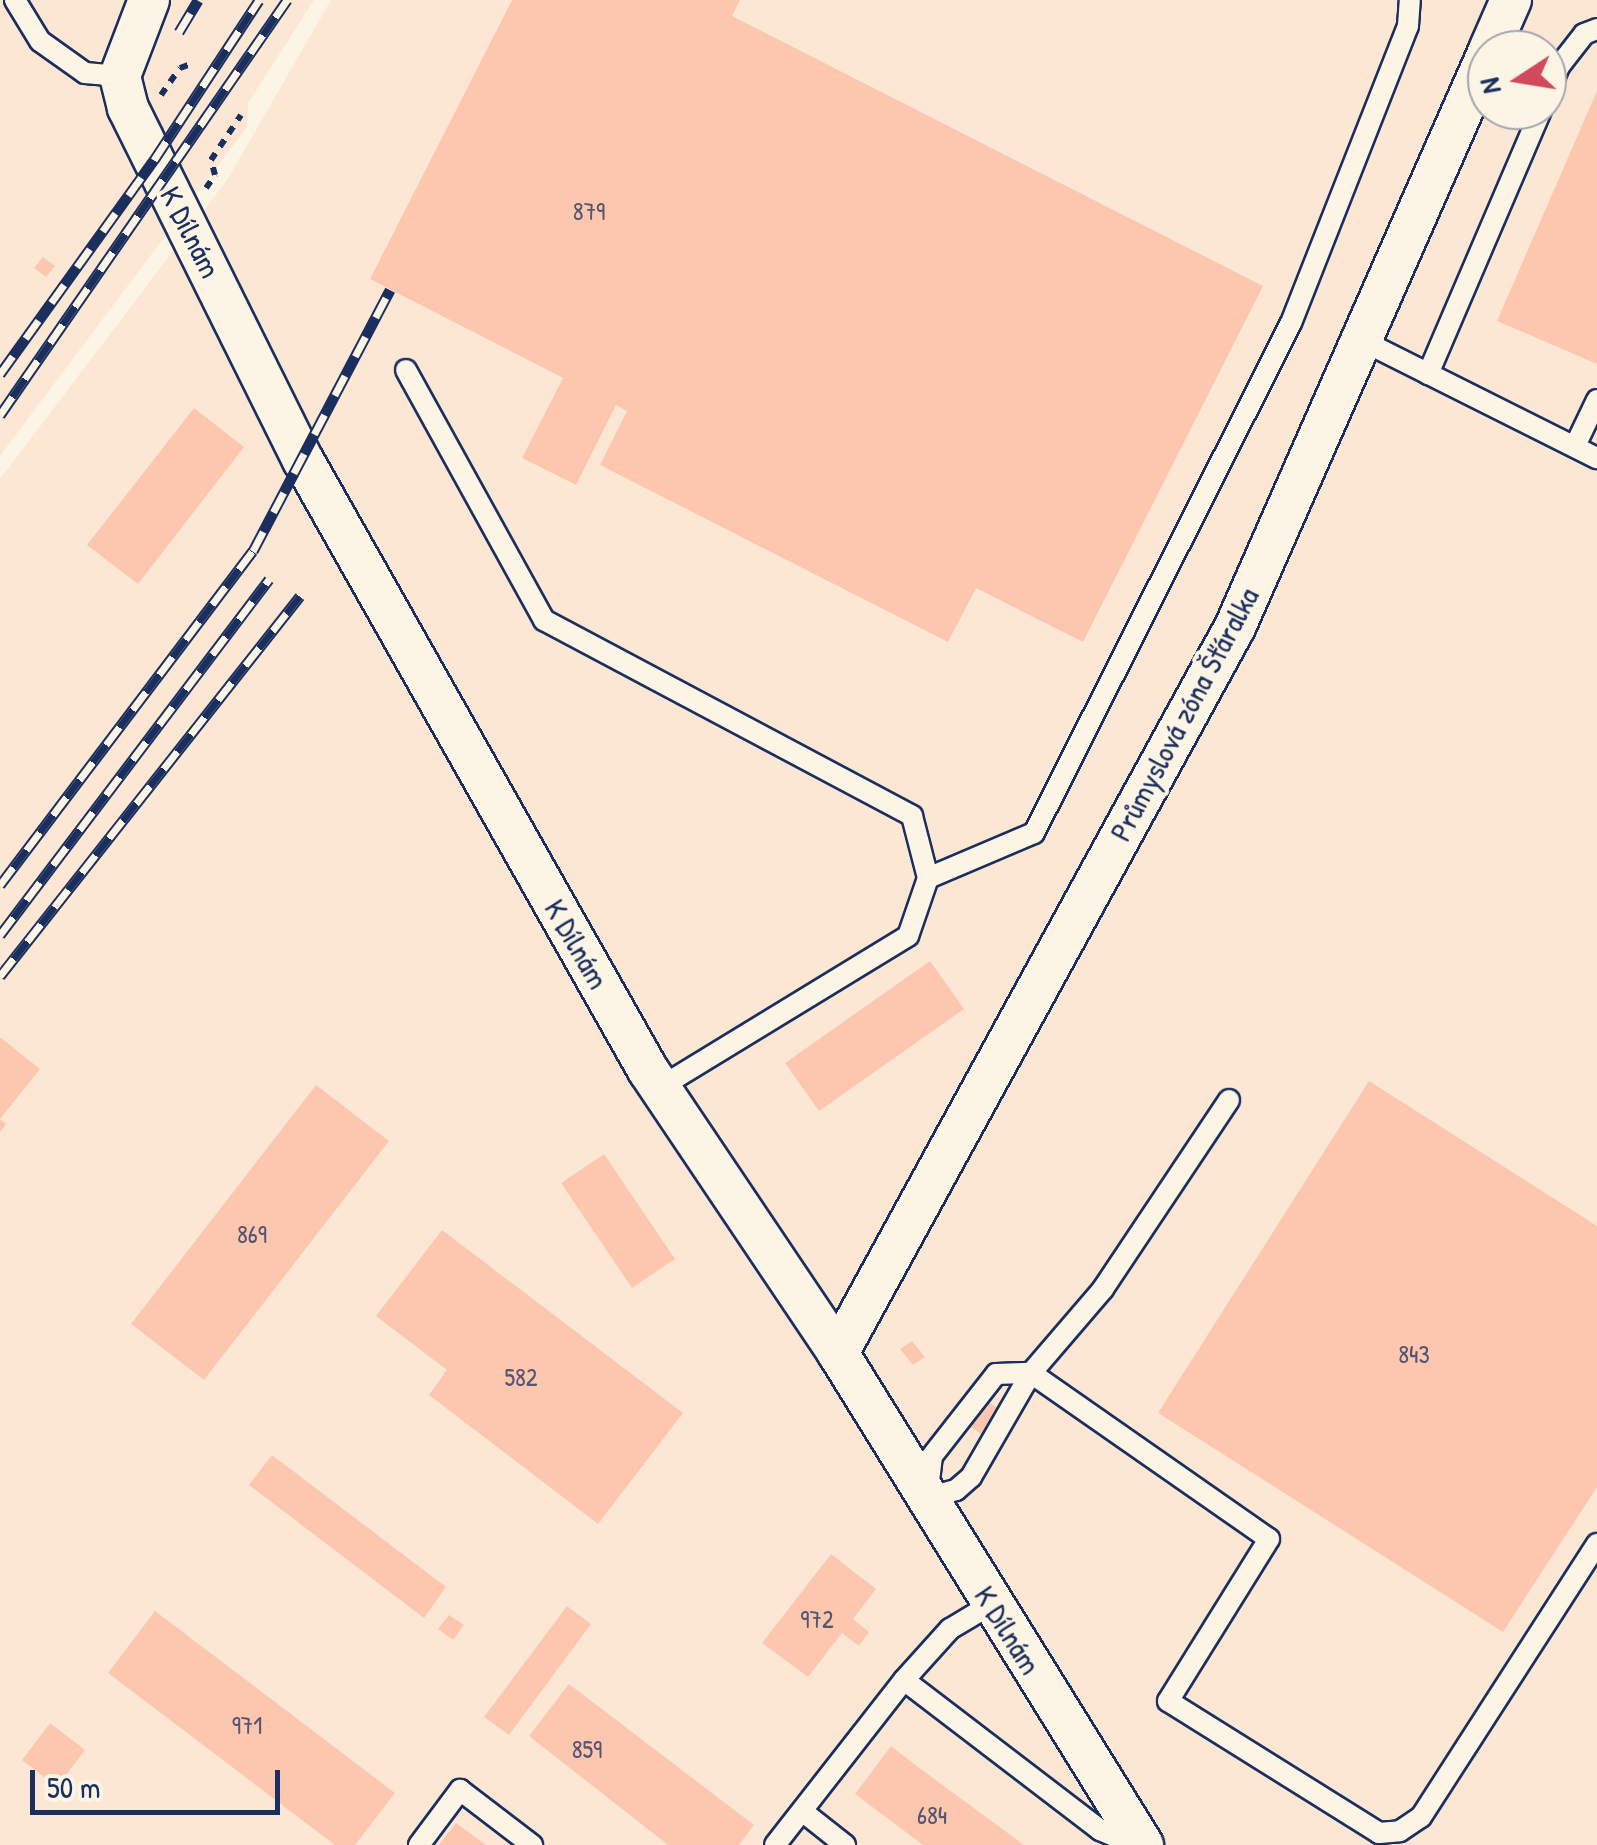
<!DOCTYPE html>
<html>
<head>
<meta charset="utf-8">
<style>
  body { margin:0 }
  #map { position:relative; width:1597px; height:1845px; overflow:hidden; background:#fcf5e5; font-family:"Patrick Hand",sans-serif }
  div>[style] { position:absolute }
  .built>* { inset:0; background:#fce7d5 }
  .building>* { inset:0; background:#fdc7af }
  .path>* { height:6px; margin-top:-3px; transform-origin:0; background:repeating-linear-gradient(90deg,#1b2f5e 0 8px,transparent 0 16px) }
  .roads { filter:drop-shadow(2px 0 #1b2f5e) drop-shadow(-2px 0 #1b2f5e) drop-shadow(0 2px #1b2f5e) drop-shadow(0 -2px #1b2f5e) }
  .service>* { height:20px; margin:-10px; padding:0 10px; transform-origin:10px; border-radius:10px; background:#fcf5e5 }
  .minor>* { height:40px; margin:-20px; padding:0 20px; transform-origin:20px; border-radius:20px; background:#fcf5e5 }
  .rail>* { height:11px; margin-top:-5.5px; transform-origin:0; background:repeating-linear-gradient(90deg,#fcf5e5 0 22px,#1b2f5e 0 44px); box-sizing:border-box; border-block:2px solid #1b2f5e }
  span { translate:-50% -50%; white-space:nowrap; text-align:center; line-height:1.15; -webkit-text-stroke:8px #fcf5e5; paint-order:stroke }
  .number-label { font-size:25px; color:#545572 }
  .number-label span { -webkit-text-stroke-width:0 }
  .street-label { font-size:30px; color:#1b2f5e }
  .north { position:absolute; left:1467px; top:30px; width:100px; height:100px; box-sizing:border-box; background:#fcf5e5; border:2px solid #a2a6af; border-radius:50%; rotate:258deg; font-size:28px; font-weight:700; line-height:40px; text-align:center; color:#1b2f5e }
  .north::after { content:''; display:block; margin:auto; width:35px; height:45px; background:#d1495b; clip-path:polygon(50% 0,100% 100%,50% 72%,0 100%) }
  .scale { position:absolute; left:30px; top:1770px; width:250px; height:45px; box-sizing:border-box; border:5px solid #1b2f5e; border-top:0; padding-left:12px; font-size:30px; line-height:35px; white-space:nowrap; color:#1b2f5e; -webkit-text-stroke:8px #fcf5e5; paint-order:stroke }
</style>
</head>
<body>
<div id="map">
  <div class="built">
    <i style="clip-path:polygon(0 0,314px 0,248px 103px,247px 127px,0 456px)"></i>
    <i style="clip-path:polygon(evenodd,331px 0,1597px 0,1597px 1845px,0 1845px,0 479px,227px 180px,331px 0,1487px 50px,1547px 50px,1547px 110px,1487px 110px,1487px 50px)"></i>
  </div>
  <div class="building">
    <i style="clip-path:polygon(512px 0,740px 0,732px 16px,1263px 286px,1083px 642px,976px 588px,948px 642px,600px 465px,627px 411px,616px 405px,576px 485px,522px 458px,563px 378px,370px 279px)"></i>
    <i style="clip-path:polygon(1597px 91px,1597px 364px,1497px 321px)"></i>
    <i style="clip-path:polygon(43px 257px,55px 266px,46px 277px,34px 268px)"></i>
    <i style="clip-path:polygon(194px 408px,244px 447px,138px 584px,87px 545px)"></i>
    <i style="clip-path:polygon(930px 961px,964px 1009px,819px 1111px,785px 1063px)"></i>
    <i style="clip-path:polygon(0 1037px,40px 1069px,0 1119px,6px 1124px,0 1132px)"></i>
    <i style="clip-path:polygon(1369px 1081px,1597px 1226px,1597px 1487px,1503px 1632px,1158px 1413px)"></i>
    <i style="clip-path:polygon(316px 1085px,389px 1141px,204px 1380px,131px 1324px)"></i>
    <i style="clip-path:polygon(604px 1154px,675px 1259px,632px 1288px,561px 1183px)"></i>
    <i style="clip-path:polygon(442px 1230px,683px 1413px,598px 1524px,429px 1395px,447px 1370px,376px 1316px)"></i>
    <i style="clip-path:polygon(912px 1341px,925px 1357px,913px 1365px,900px 1349px)"></i>
    <i style="clip-path:polygon(988px 1402px,998px 1408px,981px 1434px,971px 1427px)"></i>
    <i style="clip-path:polygon(272px 1455px,446px 1587px,424px 1618px,249px 1485px)"></i>
    <i style="clip-path:polygon(831px 1554px,876px 1589px,853px 1619px,869px 1632px,859px 1646px,842px 1633px,808px 1677px,762px 1643px)"></i>
    <i style="clip-path:polygon(567px 1606px,591px 1624px,509px 1735px,484px 1717px)"></i>
    <i style="clip-path:polygon(155px 1611px,395px 1793px,355px 1845px,335px 1845px,108px 1673px)"></i>
    <i style="clip-path:polygon(449px 1615px,464px 1625px,453px 1640px,438px 1629px)"></i>
    <i style="clip-path:polygon(569px 1684px,754px 1825px,739px 1845px,668px 1845px,529px 1736px)"></i>
    <i style="clip-path:polygon(50px 1723px,85px 1750px,57px 1787px,22px 1760px)"></i>
    <i style="clip-path:polygon(891px 1746px,914px 1764px,1024px 1845px,923px 1845px,855px 1794px)"></i>
    <i style="clip-path:polygon(456px 1823px,486px 1845px,439px 1845px)"></i>
  </div>
  <div class="path">
    <i style="left:161px;top:95px;width:33px;rotate:-55deg"></i>
    <i style="left:180px;top:68px;width:12px;rotate:-20deg"></i>
    <i style="left:206px;top:188px;width:16px;rotate:-55deg"></i>
    <i style="left:215px;top:175px;width:16px;rotate:-105deg"></i>
    <i style="left:211px;top:160px;width:54px;rotate:-56.3deg"></i>
  </div>
  <div class="roads">
    <div class="service">
      <i style="left:15px;top:0;width:48px;rotate:58.6deg"></i>
      <i style="left:40px;top:41px;width:55px;rotate:35.4deg"></i>
      <i style="left:85px;top:73px;width:35px;rotate:5deg"></i>
      <i style="left:1547px;top:95px;width:33px;rotate:-67deg"></i>
      <i style="left:1560px;top:65px;width:39px;rotate:-52deg"></i>
      <i style="left:1584px;top:34px;width:14px;rotate:-21deg"></i>
      <i style="left:1361px;top:340px;width:264px;rotate:26.6deg"></i>
      <i style="left:406px;top:370px;width:286px;rotate:61.1deg"></i>
      <i style="left:544px;top:620px;width:417px;rotate:28deg"></i>
      <i style="left:912px;top:816px;width:64px;rotate:75.5deg"></i>
      <i style="left:928px;top:878px;width:61px;rotate:109deg"></i>
      <i style="left:908px;top:936px;width:289px;rotate:148.6deg"></i>
      <i style="left:1428px;top:374px;width:287px;rotate:-66.8deg"></i>
      <i style="left:1575px;top:446px;width:51px;rotate:-64.4deg"></i>
      <i style="left:928px;top:878px;width:115px;rotate:-23deg"></i>
      <i style="left:1034px;top:833px;width:571px;rotate:-63.26deg"></i>
      <i style="left:1291px;top:323px;width:319px;rotate:-68.5deg"></i>
      <i style="left:1408px;top:26px;width:26px;rotate:-86deg"></i>
      <i style="left:1229px;top:1100px;width:227px;rotate:123.7deg"></i>
      <i style="left:1103px;top:1289px;width:111px;rotate:130.6deg"></i>
      <i style="left:1031px;top:1373px;width:120px;rotate:120deg"></i>
      <i style="left:971px;top:1477px;width:20px;rotate:139deg"></i>
      <i style="left:956px;top:1490px;width:30px;rotate:165deg"></i>
      <i style="left:927px;top:1498px;width:42px;rotate:-83.2deg"></i>
      <i style="left:932px;top:1456px;width:104px;rotate:-52deg"></i>
      <i style="left:996px;top:1374px;width:35px;rotate:-2deg"></i>
      <i style="left:1031px;top:1373px;width:290px;rotate:34.9deg"></i>
      <i style="left:1269px;top:1539px;width:191px;rotate:121.9deg"></i>
      <i style="left:1168px;top:1701px;width:249px;rotate:32deg"></i>
      <i style="left:1379px;top:1833px;width:21px;rotate:-5deg"></i>
      <i style="left:1400px;top:1831px;width:25px;rotate:-34deg"></i>
      <i style="left:1421px;top:1817px;width:325px;rotate:-57.2deg"></i>
      <i style="left:904px;top:1680px;width:247px;rotate:37.4deg"></i>
      <i style="left:1100px;top:1830px;width:39px;rotate:23deg"></i>
      <i style="left:802px;top:1811px;width:55px;rotate:38.3deg"></i>
      <i style="left:419px;top:1845px;width:69px;rotate:-53.3deg"></i>
      <i style="left:460px;top:1790px;width:91px;rotate:37.4deg"></i>
      <i style="left:775px;top:1845px;width:209px;rotate:-52deg"></i>
      <i style="left:904px;top:1680px;width:69px;rotate:-48deg"></i>
      <i style="left:950px;top:1629px;width:49px;rotate:-30.8deg"></i>
    </div>
    <div class="minor">
      <i style="left:149px;top:0;width:81px;rotate:110.9deg"></i>
      <i style="left:120px;top:76px;width:33px;rotate:76deg"></i>
      <i style="left:128px;top:108px;width:393px;rotate:63.6deg"></i>
      <i style="left:303px;top:460px;width:701px;rotate:60.51deg"></i>
      <i style="left:648px;top:1070px;width:341px;rotate:56.1deg"></i>
      <i style="left:838px;top:1353px;width:579px;rotate:58.2deg"></i>
      <i style="left:1489px;top:50px;width:55px;rotate:-66.3deg"></i>
      <i style="left:838px;top:1353px;width:827px;rotate:-61.33deg"></i>
      <i style="left:1235px;top:627px;width:625px;rotate:-66.22deg"></i>
    </div>
  </div>
  <div class="rail">
    <i style="left:179px;top:32px;width:37px;rotate:-59deg"></i>
    <i style="left:0;top:374px;width:264px;rotate:-54.3deg"></i>
    <i style="left:154px;top:160px;width:191px;rotate:-56.7deg"></i>
    <i style="left:0;top:415px;width:505px;rotate:-55.33deg"></i>
    <i style="left:0;top:885px;width:419px;rotate:-52.9deg"></i>
    <i style="left:253px;top:551px;width:295px;rotate:-62.3deg"></i>
    <i style="left:0;top:935px;width:446px;rotate:-52.9deg"></i>
    <i style="left:0;top:976px;width:484px;rotate:-51.7deg"></i>
  </div>
  <div class="number-label">
    <span style="left:589px;top:211px">879</span>
    <span style="left:252px;top:1234px">869</span>
    <span style="left:1414px;top:1354px">843</span>
    <span style="left:521px;top:1377px">582</span>
    <span style="left:817px;top:1619px">972</span>
    <span style="left:247px;top:1725px">971</span>
    <span style="left:587px;top:1749px">859</span>
    <span style="left:932px;top:1815px">684</span>
  </div>
  <div class="street-label">
    <span style="left:191px;top:232px;rotate:63deg">K Dílnám</span>
    <span style="left:1184px;top:714px;rotate:-62deg">Průmyslová zóna Šťáralka</span>
    <span style="left:577px;top:944px;rotate:60deg">K Dílnám</span>
    <span style="left:1008px;top:1630px;rotate:58deg">K Dílnám</span>
  </div>
  <div class="north">N</div>
  <div class="scale">50 m</div>
</div>
</body>
</html>
